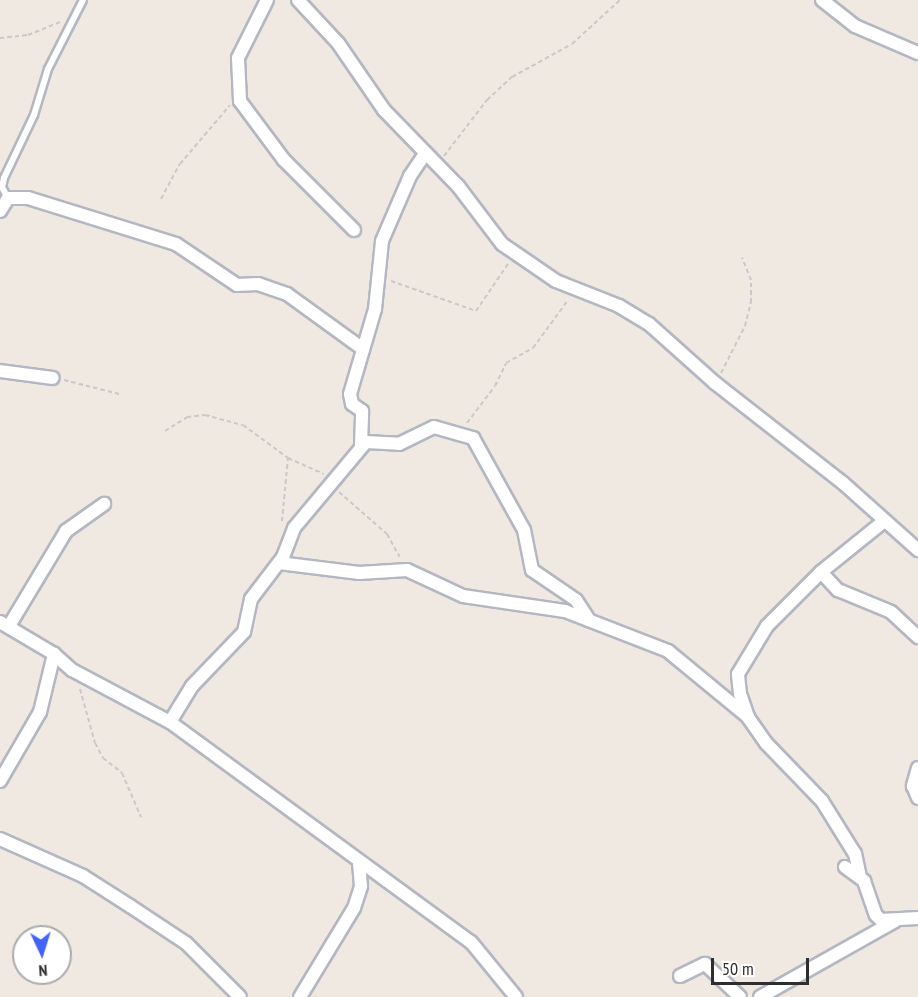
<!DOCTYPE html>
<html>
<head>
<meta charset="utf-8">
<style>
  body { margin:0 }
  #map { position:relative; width:918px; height:997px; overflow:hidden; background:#efe9e1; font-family:"PT Sans Narrow",sans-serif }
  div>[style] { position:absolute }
  .path>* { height:2px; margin-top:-1px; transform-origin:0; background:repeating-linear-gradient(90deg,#c9c9c9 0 4.5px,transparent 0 7.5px) }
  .roads { filter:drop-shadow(2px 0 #b4b7c1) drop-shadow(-2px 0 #b4b7c1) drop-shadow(0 2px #b4b7c1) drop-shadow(0 -2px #b4b7c1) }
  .lane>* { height:6px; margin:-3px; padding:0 3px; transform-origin:3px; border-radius:3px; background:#fff }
  .street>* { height:12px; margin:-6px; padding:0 6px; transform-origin:6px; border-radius:6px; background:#fff }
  span { translate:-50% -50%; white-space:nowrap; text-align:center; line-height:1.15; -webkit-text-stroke:4.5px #fff; paint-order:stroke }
  .north { position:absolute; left:12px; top:925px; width:60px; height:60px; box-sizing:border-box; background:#fff; border:2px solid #ababab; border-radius:50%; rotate:176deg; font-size:16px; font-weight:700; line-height:24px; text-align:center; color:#2e2e2e }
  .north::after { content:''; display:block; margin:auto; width:21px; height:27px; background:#4264fb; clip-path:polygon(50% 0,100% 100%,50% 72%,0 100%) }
  .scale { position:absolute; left:711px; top:958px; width:98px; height:27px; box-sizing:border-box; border:3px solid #2e2e2e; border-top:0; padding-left:8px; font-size:18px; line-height:21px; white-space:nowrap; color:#2e2e2e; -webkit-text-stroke:4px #fff; paint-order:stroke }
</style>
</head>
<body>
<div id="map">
  <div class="path">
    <i style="left:0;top:38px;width:28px;rotate:-6deg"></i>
    <i style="left:28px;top:35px;width:37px;rotate:-22deg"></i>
    <i style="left:444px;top:156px;width:71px;rotate:-52.5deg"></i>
    <i style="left:487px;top:100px;width:34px;rotate:-43deg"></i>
    <i style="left:512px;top:77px;width:68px;rotate:-28.8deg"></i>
    <i style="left:572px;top:44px;width:65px;rotate:-42.5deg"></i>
    <i style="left:161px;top:199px;width:40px;rotate:-62deg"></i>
    <i style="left:180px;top:164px;width:77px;rotate:-49.7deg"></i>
    <i style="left:391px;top:281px;width:90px;rotate:19.4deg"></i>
    <i style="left:476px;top:311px;width:57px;rotate:-55.8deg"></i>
    <i style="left:721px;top:373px;width:53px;rotate:-62.9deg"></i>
    <i style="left:745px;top:326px;width:25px;rotate:-76deg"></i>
    <i style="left:751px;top:302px;width:22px;rotate:-90deg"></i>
    <i style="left:751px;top:280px;width:24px;rotate:-112deg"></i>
    <i style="left:64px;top:380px;width:57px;rotate:14.3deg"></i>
    <i style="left:467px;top:423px;width:46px;rotate:-52.9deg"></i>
    <i style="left:495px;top:386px;width:25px;rotate:-64deg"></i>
    <i style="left:506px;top:363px;width:31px;rotate:-29deg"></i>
    <i style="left:533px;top:348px;width:59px;rotate:-53.9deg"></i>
    <i style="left:165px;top:431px;width:26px;rotate:-32deg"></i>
    <i style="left:187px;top:417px;width:18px;rotate:-6deg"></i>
    <i style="left:205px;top:415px;width:39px;rotate:15deg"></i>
    <i style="left:243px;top:425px;width:56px;rotate:36.3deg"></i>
    <i style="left:288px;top:458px;width:39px;rotate:24deg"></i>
    <i style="left:339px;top:492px;width:64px;rotate:41.2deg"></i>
    <i style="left:387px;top:534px;width:26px;rotate:61deg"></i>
    <i style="left:282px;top:521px;width:63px;rotate:-84.6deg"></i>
    <i style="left:80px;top:689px;width:56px;rotate:74.5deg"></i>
    <i style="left:95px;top:743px;width:17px;rotate:62deg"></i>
    <i style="left:103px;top:758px;width:24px;rotate:38deg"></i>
    <i style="left:122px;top:773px;width:48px;rotate:66.6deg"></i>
  </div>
  <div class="roads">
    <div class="lane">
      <i style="left:8px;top:198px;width:13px;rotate:-119deg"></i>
      <i style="left:2px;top:187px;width:9px;rotate:-77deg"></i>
      <i style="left:4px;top:178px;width:70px;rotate:-64.5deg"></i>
      <i style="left:34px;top:115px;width:48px;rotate:-73.1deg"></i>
      <i style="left:48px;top:69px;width:77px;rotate:-63.1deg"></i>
    </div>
    <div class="street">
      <i style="left:267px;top:0;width:65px;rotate:116.6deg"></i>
      <i style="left:238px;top:58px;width:43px;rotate:87.3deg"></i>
      <i style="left:240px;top:101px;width:74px;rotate:53.3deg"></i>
      <i style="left:284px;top:160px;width:99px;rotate:45deg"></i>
      <i style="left:298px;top:0;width:59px;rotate:47.1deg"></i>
      <i style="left:338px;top:43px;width:81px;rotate:55.5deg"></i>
      <i style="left:384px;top:110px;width:106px;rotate:45.8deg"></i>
      <i style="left:458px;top:186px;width:73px;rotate:52.8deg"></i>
      <i style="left:502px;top:244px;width:65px;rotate:34.4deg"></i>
      <i style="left:556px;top:281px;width:68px;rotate:21.6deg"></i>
      <i style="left:619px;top:306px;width:35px;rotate:31deg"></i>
      <i style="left:649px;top:324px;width:89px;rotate:41.8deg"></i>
      <i style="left:715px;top:383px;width:162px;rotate:38deg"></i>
      <i style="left:843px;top:483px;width:101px;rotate:41.8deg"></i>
      <i style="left:822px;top:0;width:42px;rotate:38.2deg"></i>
      <i style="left:855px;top:26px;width:69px;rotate:23.2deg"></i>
      <i style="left:0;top:211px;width:15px;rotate:-58deg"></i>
      <i style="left:8px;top:198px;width:20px"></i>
      <i style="left:28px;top:198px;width:155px;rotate:17.3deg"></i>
      <i style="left:176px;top:244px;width:73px;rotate:33.9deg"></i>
      <i style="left:237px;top:285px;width:21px;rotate:-3deg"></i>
      <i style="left:258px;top:284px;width:31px;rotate:19deg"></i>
      <i style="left:287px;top:294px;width:94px;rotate:35.9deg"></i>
      <i style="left:0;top:371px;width:53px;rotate:7.5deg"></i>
      <i style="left:361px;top:445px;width:34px;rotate:-88deg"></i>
      <i style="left:362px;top:411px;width:12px;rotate:-145deg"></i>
      <i style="left:352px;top:404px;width:10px;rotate:-101deg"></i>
      <i style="left:350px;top:394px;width:89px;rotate:-73.6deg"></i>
      <i style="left:375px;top:309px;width:68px;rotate:-84.1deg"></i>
      <i style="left:382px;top:241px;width:71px;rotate:-66.7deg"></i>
      <i style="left:410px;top:176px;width:27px;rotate:-56deg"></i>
      <i style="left:279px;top:563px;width:81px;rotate:7.1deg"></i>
      <i style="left:359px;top:573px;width:48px;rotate:-3.6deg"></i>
      <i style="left:407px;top:570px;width:62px;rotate:24.9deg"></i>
      <i style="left:463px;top:596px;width:103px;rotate:8.4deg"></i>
      <i style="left:565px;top:611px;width:110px;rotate:21.2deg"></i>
      <i style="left:668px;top:651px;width:104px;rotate:39.5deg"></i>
      <i style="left:821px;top:572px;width:25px;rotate:47deg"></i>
      <i style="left:838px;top:590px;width:57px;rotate:22.5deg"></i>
      <i style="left:891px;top:612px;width:37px;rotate:43deg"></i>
      <i style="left:0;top:622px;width:63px;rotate:30.7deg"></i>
      <i style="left:54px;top:654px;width:24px;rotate:42deg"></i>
      <i style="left:72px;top:670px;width:111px;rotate:28deg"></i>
      <i style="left:170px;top:722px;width:373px;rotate:36.2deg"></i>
      <i style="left:471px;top:942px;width:71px;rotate:50.7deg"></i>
      <i style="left:9px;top:626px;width:111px;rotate:-59deg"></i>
      <i style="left:66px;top:531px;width:47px;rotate:-35.4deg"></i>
      <i style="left:170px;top:722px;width:42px;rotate:-58.6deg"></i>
      <i style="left:192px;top:686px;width:75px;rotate:-46.1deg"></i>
      <i style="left:244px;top:632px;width:34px;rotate:-78deg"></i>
      <i style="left:251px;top:599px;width:53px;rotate:-52.7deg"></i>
      <i style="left:283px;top:557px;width:31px;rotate:-69deg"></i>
      <i style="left:294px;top:528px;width:112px;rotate:-50.1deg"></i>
      <i style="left:366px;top:442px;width:33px;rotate:3deg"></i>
      <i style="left:399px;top:444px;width:39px;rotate:-26deg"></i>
      <i style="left:434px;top:427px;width:41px;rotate:15.8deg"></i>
      <i style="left:473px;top:438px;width:105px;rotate:61deg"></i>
      <i style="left:524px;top:530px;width:41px;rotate:78.7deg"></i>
      <i style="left:532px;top:570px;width:53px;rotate:34.3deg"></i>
      <i style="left:576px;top:600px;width:24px;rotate:57deg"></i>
      <i style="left:918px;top:768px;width:19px;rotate:106deg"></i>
      <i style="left:913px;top:786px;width:13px;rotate:67deg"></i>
      <i style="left:0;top:781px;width:80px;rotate:-59.9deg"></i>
      <i style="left:40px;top:712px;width:60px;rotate:-76.4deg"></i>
      <i style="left:0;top:839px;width:91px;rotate:24deg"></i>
      <i style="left:83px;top:876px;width:56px;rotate:32.6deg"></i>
      <i style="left:130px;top:906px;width:67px;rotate:33.5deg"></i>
      <i style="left:186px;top:943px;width:76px;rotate:45deg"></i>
      <i style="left:845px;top:867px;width:24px;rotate:36deg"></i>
      <i style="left:864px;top:881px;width:36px;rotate:71deg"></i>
      <i style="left:876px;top:915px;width:7px;rotate:45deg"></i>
      <i style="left:881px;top:920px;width:37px;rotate:-3deg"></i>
      <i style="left:860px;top:877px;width:24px;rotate:-102deg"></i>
      <i style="left:855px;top:854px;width:62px;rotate:-121.9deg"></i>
      <i style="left:822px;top:801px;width:81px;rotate:-134deg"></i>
      <i style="left:766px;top:743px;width:32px;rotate:-125deg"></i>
      <i style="left:748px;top:717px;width:24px;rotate:-109deg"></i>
      <i style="left:740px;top:694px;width:20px;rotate:-96deg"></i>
      <i style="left:738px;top:674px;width:56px;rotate:-58.9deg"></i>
      <i style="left:767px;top:626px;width:76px;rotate:-45deg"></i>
      <i style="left:821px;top:572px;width:80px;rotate:-38.9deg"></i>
      <i style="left:680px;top:976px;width:28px;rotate:-26deg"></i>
      <i style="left:705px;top:964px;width:48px;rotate:43.3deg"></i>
      <i style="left:300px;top:997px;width:104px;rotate:-58.8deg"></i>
      <i style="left:354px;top:908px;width:23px;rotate:-72deg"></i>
      <i style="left:361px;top:886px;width:22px;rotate:-95deg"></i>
      <i style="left:760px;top:997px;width:155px;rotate:-29.4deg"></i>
    </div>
  </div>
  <div class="north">N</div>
  <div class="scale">50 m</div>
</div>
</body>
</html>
